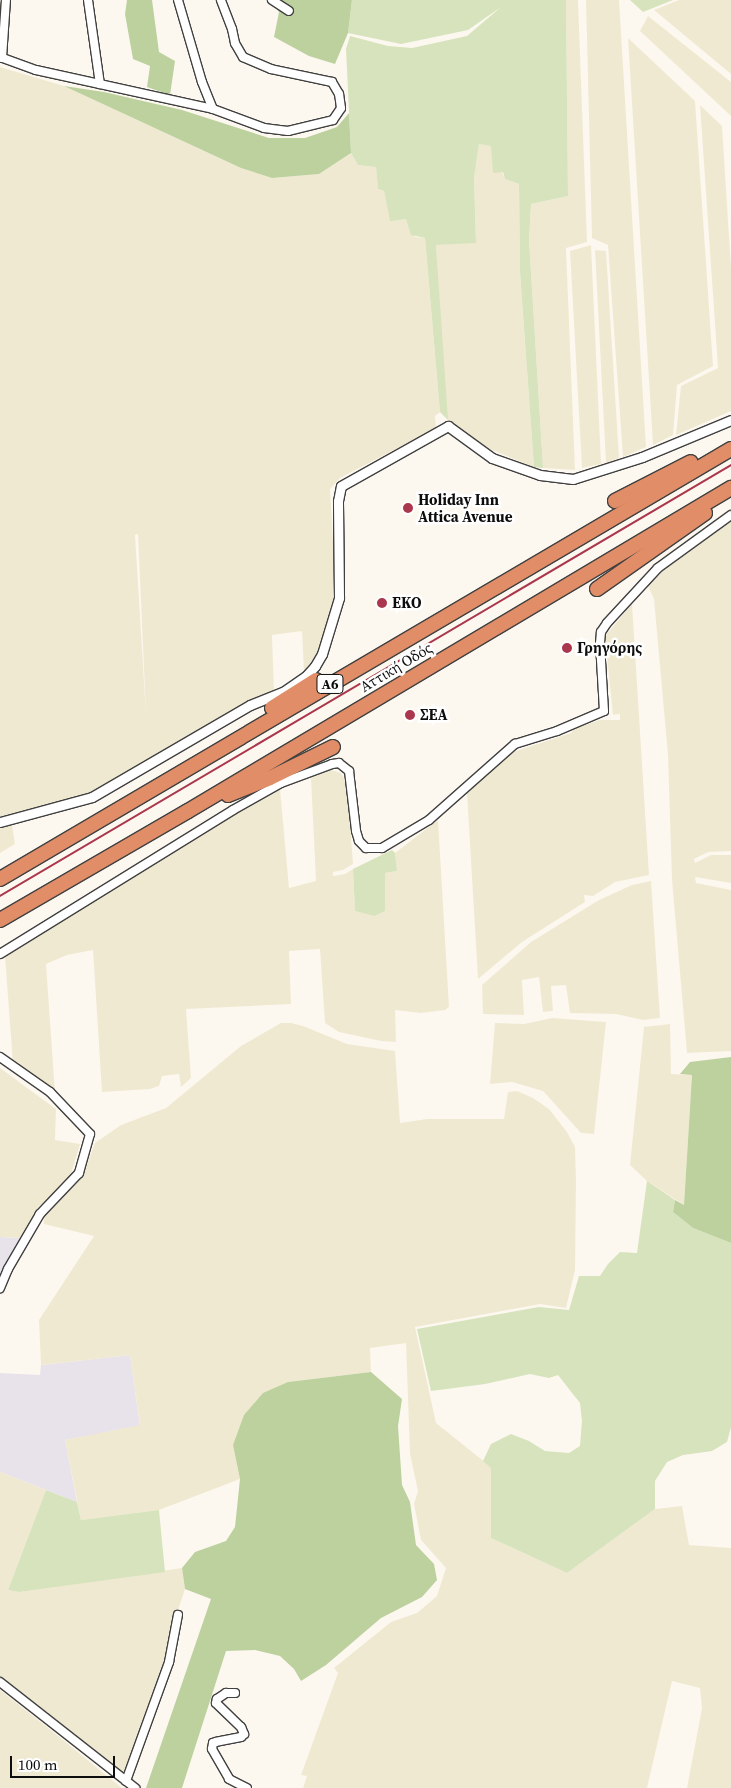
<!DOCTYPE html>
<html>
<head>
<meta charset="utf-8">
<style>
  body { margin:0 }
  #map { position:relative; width:731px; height:1788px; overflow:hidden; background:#fdf8ef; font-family:"Source Serif 4",serif }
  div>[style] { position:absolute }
  .industrial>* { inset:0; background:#e8e2ea }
  .farmland>* { inset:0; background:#f0e9d2 }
  .green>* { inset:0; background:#d6e3bc }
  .forest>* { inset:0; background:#bcd19e }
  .roads { filter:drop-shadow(1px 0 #404040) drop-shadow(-1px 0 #404040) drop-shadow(0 1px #404040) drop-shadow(0 -1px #404040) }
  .minor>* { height:8px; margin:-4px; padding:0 4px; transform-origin:4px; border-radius:4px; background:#fff }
  .tertiary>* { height:9px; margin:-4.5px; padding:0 4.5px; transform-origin:4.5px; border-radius:4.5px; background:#fff }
  .motorway>* { height:14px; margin:-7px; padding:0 7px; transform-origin:7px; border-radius:7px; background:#e18e68 }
  .rail>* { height:2px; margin:-1px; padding:0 1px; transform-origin:1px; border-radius:1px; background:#aa374d }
  .dots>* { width:14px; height:14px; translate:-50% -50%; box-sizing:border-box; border:2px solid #fff; border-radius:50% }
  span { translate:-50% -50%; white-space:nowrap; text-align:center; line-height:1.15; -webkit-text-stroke:5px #fff; paint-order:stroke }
  .shield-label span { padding:1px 4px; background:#fff; border:1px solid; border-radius:4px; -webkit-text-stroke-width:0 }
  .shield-label { font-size:14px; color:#0d0d0d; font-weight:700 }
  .poi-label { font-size:15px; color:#0d0d0d; font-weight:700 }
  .left { translate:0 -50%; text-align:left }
  .street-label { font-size:15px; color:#0d0d0d }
  .scale { position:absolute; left:10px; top:1756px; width:105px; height:22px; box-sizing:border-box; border:2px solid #0d0d0d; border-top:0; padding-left:6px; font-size:15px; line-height:18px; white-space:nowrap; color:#0d0d0d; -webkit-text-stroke:4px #fff; paint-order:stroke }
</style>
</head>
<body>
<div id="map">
  <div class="industrial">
    <i style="clip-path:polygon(0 1237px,20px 1238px,0 1280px)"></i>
    <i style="clip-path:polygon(130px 1355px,140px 1426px,65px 1440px,77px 1502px,0 1472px,0 1373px,40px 1375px,41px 1365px)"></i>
  </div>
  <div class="farmland">
    <i style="clip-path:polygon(566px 0,578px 0,587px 242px,566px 248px,575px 470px,543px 468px,529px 240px,531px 204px,568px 196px)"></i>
    <i style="clip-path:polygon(586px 0,619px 0,646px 447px,623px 457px,608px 245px,592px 238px)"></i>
    <i style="clip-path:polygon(679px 0,731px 0,731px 74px,654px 10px)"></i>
    <i style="clip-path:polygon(648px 16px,731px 82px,731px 116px,640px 31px)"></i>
    <i style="clip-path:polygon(628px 38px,695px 101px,713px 366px,677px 385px,673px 435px,653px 445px)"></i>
    <i style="clip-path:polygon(evenodd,0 67px,64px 86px,241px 168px,272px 178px,319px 174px,351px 153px,358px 165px,376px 167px,378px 189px,384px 191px,390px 220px,406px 219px,415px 237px,425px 238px,440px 412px,435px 416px,436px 428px,340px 478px,330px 489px,336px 594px,317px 655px,304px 672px,302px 631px,272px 635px,274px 692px,92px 794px,0 817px,0 67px,138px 534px,146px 714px,135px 535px,138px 534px)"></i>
    <i style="clip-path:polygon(700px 105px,722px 126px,731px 268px,731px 411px,676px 435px,681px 386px,718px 368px)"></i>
    <i style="clip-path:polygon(479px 144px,491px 146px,505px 179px,519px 184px,520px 273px,534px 467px,492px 450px,475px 440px,448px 420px,446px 410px,436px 245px,476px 242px,474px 178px)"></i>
    <i style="clip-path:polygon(591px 245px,601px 464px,582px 468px,570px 251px)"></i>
    <i style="clip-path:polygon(595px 250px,606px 251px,619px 458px,606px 463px)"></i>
    <i style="clip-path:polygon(731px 520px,731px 851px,708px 852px,694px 859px,695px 863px,711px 855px,731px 855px,731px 883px,695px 877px,696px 883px,731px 890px,731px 1051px,687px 1053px,672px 880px,668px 755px,654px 599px,648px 586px,672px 562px)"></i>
    <i style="clip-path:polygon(632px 604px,649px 875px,615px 882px,593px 896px,584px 895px,585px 902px,522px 942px,478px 979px,467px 793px,510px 753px,571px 733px,574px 729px,600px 720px,620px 720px,620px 714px,613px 715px,605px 636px)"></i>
    <i style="clip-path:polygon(331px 770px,341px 773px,347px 784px,353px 864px,343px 870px,333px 872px,333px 876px,345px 874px,353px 869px,355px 911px,374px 916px,385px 873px,397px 871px,395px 853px,438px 820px,449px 1007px,445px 1010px,421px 1013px,395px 1010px,396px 1042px,381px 1041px,339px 1032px,325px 1023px,320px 949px,289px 951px,291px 1004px,186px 1009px,191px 1078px,181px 1087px,179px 1074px,162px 1076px,159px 1086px,150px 1089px,102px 1092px,93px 950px,67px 955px,46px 964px,55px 1093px,13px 1064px,5px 956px,123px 884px,208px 828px,280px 789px,289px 888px,316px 881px,311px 778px)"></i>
    <i style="clip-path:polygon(12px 825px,15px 844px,0 853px,0 828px)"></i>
    <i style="clip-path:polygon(651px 881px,660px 1018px,643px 1020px,616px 1014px,570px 1013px,566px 985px,551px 986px,553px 1011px,543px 1012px,539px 977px,522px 980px,524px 1015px,483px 1014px,482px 985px,531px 942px,599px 900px,632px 885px)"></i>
    <i style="clip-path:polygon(552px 1018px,606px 1022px,594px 1134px,581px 1133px,543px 1091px,512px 1082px,490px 1084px,495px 1023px,524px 1024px)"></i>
    <i style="clip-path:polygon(281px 1023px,291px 1023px,303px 1026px,347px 1044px,395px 1051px,400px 1123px,427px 1119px,504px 1119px,508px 1092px,517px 1091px,533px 1098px,549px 1109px,567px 1132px,575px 1147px,576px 1181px,575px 1270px,566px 1308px,540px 1304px,415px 1327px,436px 1423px,491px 1467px,491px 1538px,567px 1573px,655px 1509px,682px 1506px,689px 1545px,731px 1548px,731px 1788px,687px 1788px,702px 1708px,700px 1688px,672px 1681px,647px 1788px,303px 1788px,307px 1776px,301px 1775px,338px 1673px,334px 1668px,391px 1622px,417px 1613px,437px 1596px,446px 1568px,421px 1540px,414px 1504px,418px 1491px,410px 1454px,406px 1343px,370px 1348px,371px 1372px,288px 1382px,233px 1444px,240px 1479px,159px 1510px,81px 1520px,65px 1440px,140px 1425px,130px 1355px,41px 1365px,39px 1320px,94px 1236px,44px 1224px,44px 1216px,83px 1175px,95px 1143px,121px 1125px,166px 1108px,241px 1046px)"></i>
    <i style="clip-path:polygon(670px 1024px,671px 1074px,692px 1075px,684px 1205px,647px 1181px,630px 1165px,644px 1027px)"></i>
    <i style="clip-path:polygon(0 1068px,56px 1109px,55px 1140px,80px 1144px,71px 1174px,60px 1189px,38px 1207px,20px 1238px,0 1237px)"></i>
    <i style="clip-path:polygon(0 1472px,46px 1490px,8px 1590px,19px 1592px,182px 1568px,185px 1589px,169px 1638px,167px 1657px,125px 1776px,0 1678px)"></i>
    <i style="clip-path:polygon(0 1690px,47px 1727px,122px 1788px,0 1788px)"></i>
  </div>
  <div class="green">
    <i style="clip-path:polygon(352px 0,566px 0,568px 196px,531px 204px,529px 240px,543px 468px,534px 467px,520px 272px,519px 184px,505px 179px,503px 172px,493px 173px,491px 146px,479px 144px,474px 178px,476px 243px,436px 245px,448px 420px,440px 412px,425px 238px,411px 235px,406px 219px,390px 221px,384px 191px,378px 189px,376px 167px,358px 165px,351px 153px,346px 49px,350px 36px,388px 46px,412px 48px,467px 36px,501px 7px,468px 30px,401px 44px,348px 33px)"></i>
    <i style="clip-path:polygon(630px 0,673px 0,643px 12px)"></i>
    <i style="clip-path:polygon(392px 850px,395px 853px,397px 871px,385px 873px,385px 911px,374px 916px,355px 911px,353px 869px)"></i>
    <i style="clip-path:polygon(647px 1181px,675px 1200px,673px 1212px,693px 1228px,731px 1243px,731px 1427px,727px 1442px,712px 1451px,683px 1455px,667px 1462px,655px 1481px,655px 1509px,567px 1573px,491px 1538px,491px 1468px,483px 1461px,491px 1444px,511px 1434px,529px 1441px,545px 1451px,569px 1453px,580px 1446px,582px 1421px,580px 1403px,558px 1375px,549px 1378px,530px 1374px,485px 1384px,431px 1391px,417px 1329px,539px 1307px,569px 1310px,579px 1276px,600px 1276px,608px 1264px,620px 1252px,637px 1253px)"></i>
    <i style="clip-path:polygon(46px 1490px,77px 1502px,81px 1520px,159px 1510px,165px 1572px,19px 1592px,8px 1590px)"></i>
  </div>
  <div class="forest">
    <i style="clip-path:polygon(127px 0,152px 0,159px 52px,175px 61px,170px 95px,147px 87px,150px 66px,133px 59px,125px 14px)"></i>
    <i style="clip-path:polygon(271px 0,352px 0,348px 33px,335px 64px,309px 56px,274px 37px,279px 12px)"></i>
    <i style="clip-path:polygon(64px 86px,104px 92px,182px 110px,269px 138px,305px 138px,337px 127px,349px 113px,351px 153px,319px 174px,272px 178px,241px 168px)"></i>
    <i style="clip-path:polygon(731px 1057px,731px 1243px,693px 1228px,673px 1212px,675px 1200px,684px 1205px,692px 1075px,680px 1074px,690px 1062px)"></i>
    <i style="clip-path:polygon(371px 1372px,402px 1399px,398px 1426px,402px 1485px,410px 1502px,416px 1545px,434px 1564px,437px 1580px,422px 1597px,381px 1618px,326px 1665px,301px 1681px,294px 1669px,280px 1656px,255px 1650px,226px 1651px,182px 1788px,146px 1788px,211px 1599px,185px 1589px,182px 1568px,195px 1552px,226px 1541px,235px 1527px,240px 1479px,233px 1445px,244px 1415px,263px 1393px,288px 1382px)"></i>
  </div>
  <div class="roads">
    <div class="minor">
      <i style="left:88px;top:0;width:85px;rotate:81.9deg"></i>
      <i style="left:178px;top:0;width:85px;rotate:73.7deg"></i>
      <i style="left:202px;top:82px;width:29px;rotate:68deg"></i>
      <i style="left:272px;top:0;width:20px;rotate:33deg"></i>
      <i style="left:0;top:57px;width:38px;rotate:20deg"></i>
      <i style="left:36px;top:70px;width:181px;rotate:12.4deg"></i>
      <i style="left:213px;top:109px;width:54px;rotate:20.4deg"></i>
      <i style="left:264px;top:128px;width:24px;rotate:7deg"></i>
      <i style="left:288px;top:131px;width:46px;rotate:-13.7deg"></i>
      <i style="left:333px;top:120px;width:14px;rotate:-56deg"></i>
      <i style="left:341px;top:108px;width:14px;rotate:-98deg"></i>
      <i style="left:339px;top:94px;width:14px;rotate:-120deg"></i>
      <i style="left:332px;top:82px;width:62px;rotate:-168deg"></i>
      <i style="left:271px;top:69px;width:30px;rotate:-157deg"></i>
      <i style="left:243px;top:57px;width:16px;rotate:-120deg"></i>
      <i style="left:235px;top:43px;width:14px;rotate:-102deg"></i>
      <i style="left:232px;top:29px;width:31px;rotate:-111deg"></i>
      <i style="left:2px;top:58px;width:58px;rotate:-86.1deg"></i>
      <i style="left:0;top:954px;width:274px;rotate:-31.7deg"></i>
      <i style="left:233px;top:810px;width:55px;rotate:-29.4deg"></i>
      <i style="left:281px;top:783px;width:54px;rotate:-20.4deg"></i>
      <i style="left:332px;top:764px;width:7px;rotate:-8deg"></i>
      <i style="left:339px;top:763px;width:13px;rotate:39deg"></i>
      <i style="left:349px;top:771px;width:60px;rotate:83.3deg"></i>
      <i style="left:356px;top:831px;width:10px;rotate:73deg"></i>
      <i style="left:359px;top:841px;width:10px;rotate:45deg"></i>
      <i style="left:366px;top:848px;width:16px"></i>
      <i style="left:382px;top:848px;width:55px;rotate:-30.8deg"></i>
      <i style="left:429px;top:820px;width:115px;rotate:-41.5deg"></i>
      <i style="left:515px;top:744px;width:44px;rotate:-17.2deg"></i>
      <i style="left:557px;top:731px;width:51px;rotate:-23.1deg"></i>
      <i style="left:604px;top:711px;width:68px;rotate:-93.4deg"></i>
      <i style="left:600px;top:643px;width:11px;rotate:-85deg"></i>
      <i style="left:601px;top:632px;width:11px;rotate:-56deg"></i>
      <i style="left:607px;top:623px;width:75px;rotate:-47.2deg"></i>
      <i style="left:658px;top:568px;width:90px;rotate:-36deg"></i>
      <i style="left:0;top:1057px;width:61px;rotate:35deg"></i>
      <i style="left:50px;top:1092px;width:58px;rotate:46.4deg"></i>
      <i style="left:90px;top:1134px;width:41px;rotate:105.8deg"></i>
      <i style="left:79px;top:1173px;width:57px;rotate:133.6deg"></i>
      <i style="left:40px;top:1214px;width:64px;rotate:120.2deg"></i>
      <i style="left:8px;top:1269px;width:21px;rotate:113deg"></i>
      <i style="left:0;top:1682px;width:172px;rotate:38.1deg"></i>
      <i style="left:235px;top:1693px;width:9px;rotate:180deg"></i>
      <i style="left:226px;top:1693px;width:11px;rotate:146deg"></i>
      <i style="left:217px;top:1699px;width:4px;rotate:104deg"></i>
      <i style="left:216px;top:1703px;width:35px;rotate:44deg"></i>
      <i style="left:241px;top:1727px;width:8px;rotate:67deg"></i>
      <i style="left:244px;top:1734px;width:4px;rotate:135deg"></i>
      <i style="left:241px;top:1737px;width:25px;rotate:169deg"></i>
      <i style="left:216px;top:1742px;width:3px;rotate:162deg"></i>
      <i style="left:213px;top:1743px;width:6px;rotate:99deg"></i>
      <i style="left:212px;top:1749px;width:34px;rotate:60deg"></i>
      <i style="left:229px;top:1779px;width:20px;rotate:27deg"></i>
      <i style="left:126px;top:1781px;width:127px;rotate:-70.1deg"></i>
      <i style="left:169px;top:1662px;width:48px;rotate:-79.2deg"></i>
    </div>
    <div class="tertiary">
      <i style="left:0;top:822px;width:95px;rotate:-15.2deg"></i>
      <i style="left:92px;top:797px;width:183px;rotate:-30.2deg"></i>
      <i style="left:250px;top:705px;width:35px;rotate:-22deg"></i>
      <i style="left:283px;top:692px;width:29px;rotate:-35deg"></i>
      <i style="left:307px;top:675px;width:12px;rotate:-48deg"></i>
      <i style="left:315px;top:666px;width:14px;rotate:-60deg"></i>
      <i style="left:322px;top:654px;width:59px;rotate:-73.1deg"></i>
      <i style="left:339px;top:598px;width:97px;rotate:-90.6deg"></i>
      <i style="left:338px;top:501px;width:15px;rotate:-79deg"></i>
      <i style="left:341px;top:486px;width:123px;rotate:-29.3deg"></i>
      <i style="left:448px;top:426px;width:54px;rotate:36deg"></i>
      <i style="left:492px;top:458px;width:51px;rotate:19.5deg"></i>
      <i style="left:540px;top:475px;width:33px;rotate:7deg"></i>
      <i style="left:573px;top:479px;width:72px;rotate:-17.7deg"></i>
      <i style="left:642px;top:457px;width:96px;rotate:-22.6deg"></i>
    </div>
    <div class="motorway">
      <i style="left:615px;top:501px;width:85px;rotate:-27.2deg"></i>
      <i style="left:597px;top:589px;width:132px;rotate:-35.1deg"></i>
      <i style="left:272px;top:708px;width:52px;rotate:-32.5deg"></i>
      <i style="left:228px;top:795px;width:45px;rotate:-22deg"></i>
      <i style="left:270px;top:778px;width:70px;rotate:-26.2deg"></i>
      <i style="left:0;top:879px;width:848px;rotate:-30.47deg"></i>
      <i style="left:0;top:920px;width:217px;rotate:-30.1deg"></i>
      <i style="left:188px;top:811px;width:632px;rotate:-30.75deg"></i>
    </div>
  </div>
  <div class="rail">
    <i style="left:0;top:896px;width:849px;rotate:-30.52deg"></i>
  </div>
  <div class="dots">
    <i style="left:408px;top:508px;background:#aa374d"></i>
    <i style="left:382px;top:603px;background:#aa374d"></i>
    <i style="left:567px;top:648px;background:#aa374d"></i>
    <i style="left:410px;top:715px;background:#aa374d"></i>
  </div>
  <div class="shield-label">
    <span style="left:330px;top:684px">Α6</span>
  </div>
  <div class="poi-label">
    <span class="left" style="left:418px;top:508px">Holiday Inn<br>Attica Avenue</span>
    <span class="left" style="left:392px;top:603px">EKO</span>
    <span class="left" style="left:577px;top:648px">Γρηγόρης</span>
    <span class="left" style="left:420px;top:715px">ΣΕΑ</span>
  </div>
  <div class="street-label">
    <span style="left:396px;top:667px;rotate:-31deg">Αττική Οδός</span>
  </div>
  <div class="scale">100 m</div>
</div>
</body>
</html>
